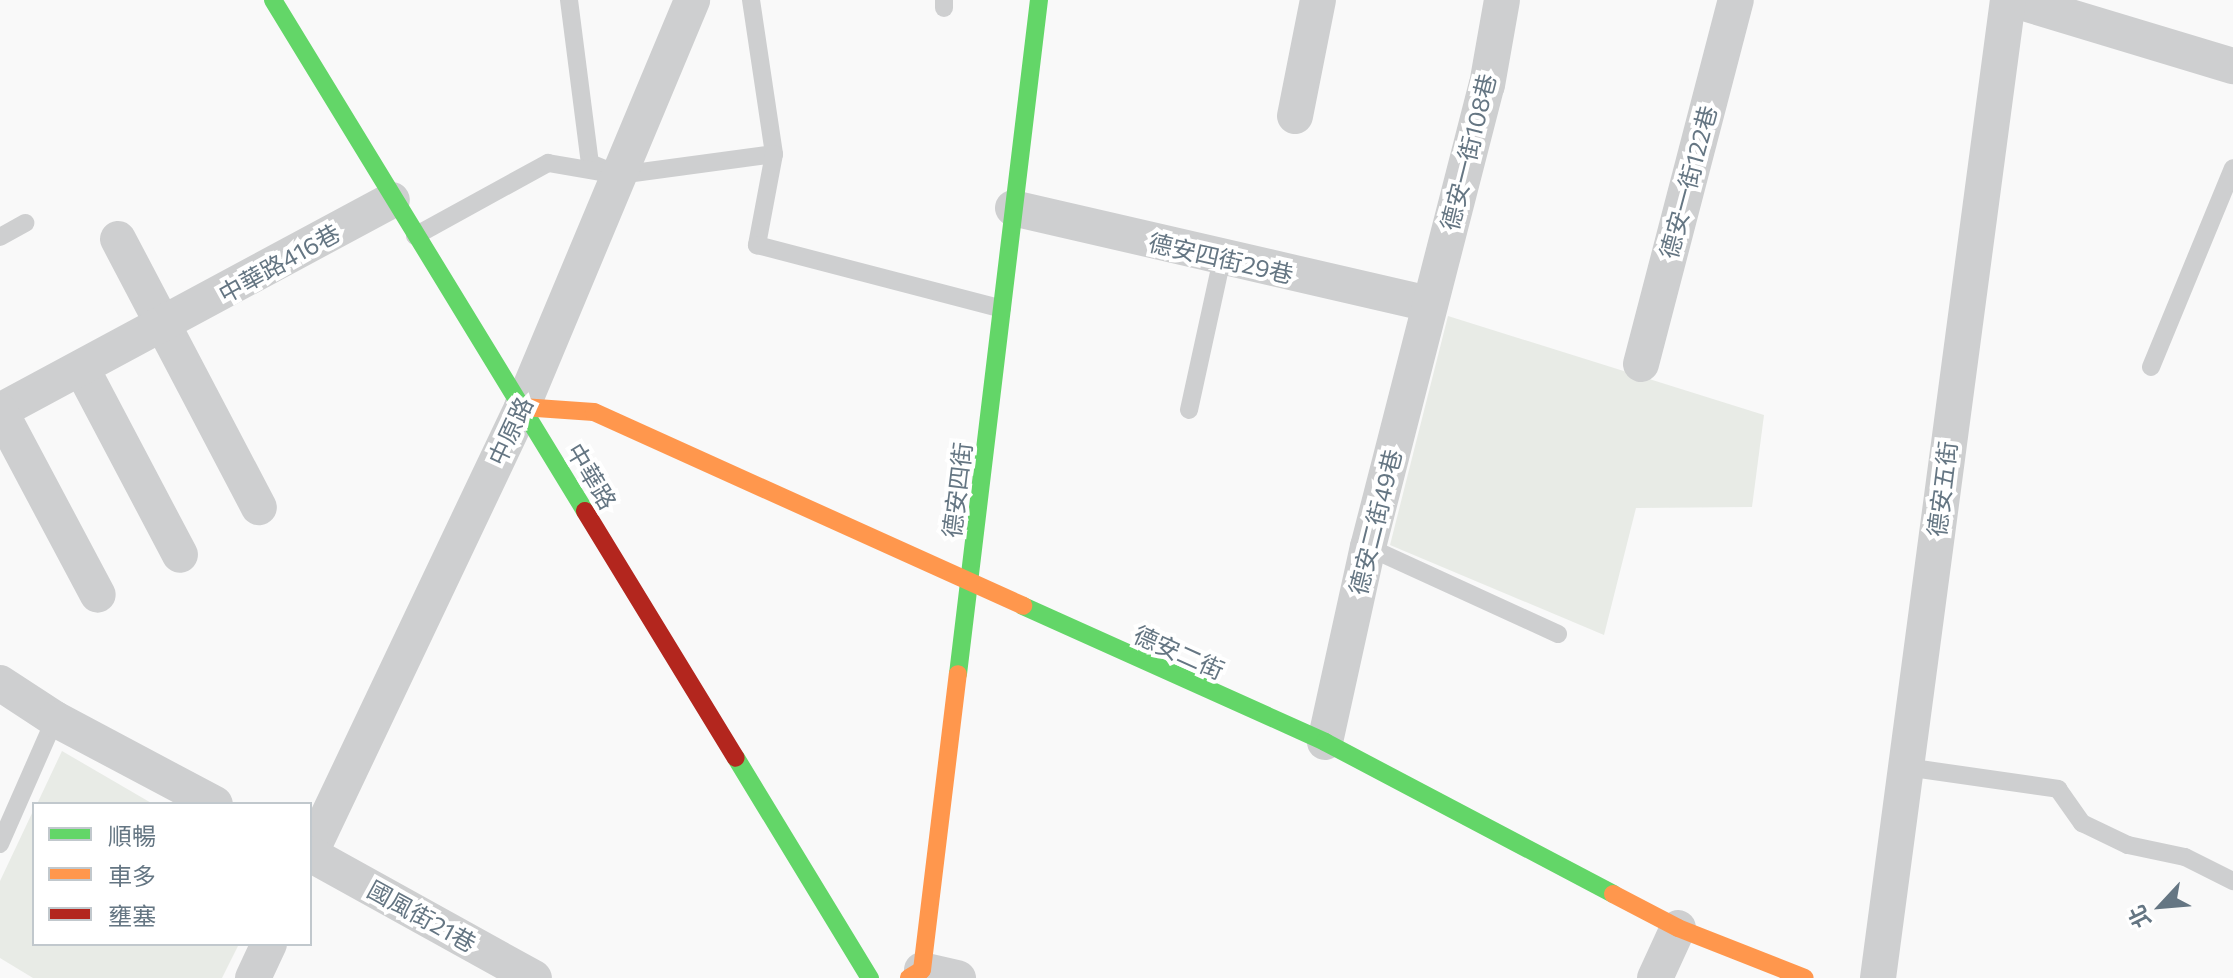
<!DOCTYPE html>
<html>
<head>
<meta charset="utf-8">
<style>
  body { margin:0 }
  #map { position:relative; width:2233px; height:978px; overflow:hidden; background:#f9f9f9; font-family:Commissioner,"Noto Sans TC",sans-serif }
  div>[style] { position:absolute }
  .green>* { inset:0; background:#e8ebe6 }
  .lane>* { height:18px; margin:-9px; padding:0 9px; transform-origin:9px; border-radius:9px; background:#cecfd0 }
  .street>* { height:36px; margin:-18px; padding:0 18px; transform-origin:18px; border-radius:18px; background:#cecfd0 }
  .fast>* { height:18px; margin:-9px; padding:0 9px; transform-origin:9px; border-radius:9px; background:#63d668 }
  .slow>* { height:18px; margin:-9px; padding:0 9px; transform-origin:9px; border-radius:9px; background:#ff974d }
  .jam>* { height:18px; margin:-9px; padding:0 9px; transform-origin:9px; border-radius:9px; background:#b3261e }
  span { translate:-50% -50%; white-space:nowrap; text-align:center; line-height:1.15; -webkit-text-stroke:8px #fff; paint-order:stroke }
  .street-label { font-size:24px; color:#657683 }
  .legend { position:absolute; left:32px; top:802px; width:280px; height:144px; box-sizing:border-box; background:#fff; border:2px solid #c1c8cd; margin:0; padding:10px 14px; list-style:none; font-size:24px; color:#657683 }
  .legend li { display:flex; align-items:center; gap:16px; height:40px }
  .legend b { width:40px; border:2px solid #c1c8cd }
  .north { position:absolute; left:2121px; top:866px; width:80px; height:80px; -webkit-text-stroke:6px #fff; paint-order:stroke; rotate:244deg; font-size:22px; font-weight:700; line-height:32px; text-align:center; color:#657683 }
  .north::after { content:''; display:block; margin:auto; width:28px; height:36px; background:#657683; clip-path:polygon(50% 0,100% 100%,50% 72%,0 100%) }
</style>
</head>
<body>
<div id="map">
  <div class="green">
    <i style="clip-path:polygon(1448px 316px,1764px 415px,1752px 507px,1636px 508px,1604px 635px,1390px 545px)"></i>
    <i style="clip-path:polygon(62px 751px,153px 804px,37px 804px)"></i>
    <i style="clip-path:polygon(34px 809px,34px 944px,239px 944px,222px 978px,33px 978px,0 958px,0 881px)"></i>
  </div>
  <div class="lane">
    <i style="left:569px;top:0;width:164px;rotate:82.7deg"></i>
    <i style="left:590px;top:163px;width:16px;rotate:22deg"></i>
    <i style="left:751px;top:0;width:156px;rotate:81.5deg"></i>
    <i style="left:944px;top:8px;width:8px;rotate:-90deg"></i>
    <i style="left:415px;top:236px;width:152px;rotate:-28.8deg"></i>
    <i style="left:548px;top:163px;width:72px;rotate:9.6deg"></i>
    <i style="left:619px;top:175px;width:156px;rotate:-7.7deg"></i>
    <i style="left:774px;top:154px;width:93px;rotate:100.6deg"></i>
    <i style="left:757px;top:245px;width:253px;rotate:14.6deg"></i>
    <i style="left:0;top:237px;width:29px;rotate:-29deg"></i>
    <i style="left:2151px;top:367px;width:215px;rotate:-67.6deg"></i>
    <i style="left:1189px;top:410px;width:155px;rotate:-77.7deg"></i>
    <i style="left:1368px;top:547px;width:209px;rotate:24.6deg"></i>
    <i style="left:1906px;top:767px;width:154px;rotate:8.2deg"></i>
    <i style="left:2058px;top:789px;width:42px;rotate:54.8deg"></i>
    <i style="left:2082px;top:823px;width:51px;rotate:25.6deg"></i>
    <i style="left:2128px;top:845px;width:58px;rotate:11.9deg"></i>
    <i style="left:2185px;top:857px;width:54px;rotate:26.6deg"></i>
    <i style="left:0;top:844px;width:137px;rotate:-66.3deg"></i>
  </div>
  <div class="street">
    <i style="left:2014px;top:0;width:229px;rotate:16.8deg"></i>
    <i style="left:1295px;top:116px;width:118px;rotate:-78.8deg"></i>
    <i style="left:1013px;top:208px;width:427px;rotate:13deg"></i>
    <i style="left:118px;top:239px;width:303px;rotate:62.3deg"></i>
    <i style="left:1641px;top:364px;width:376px;rotate:-75.4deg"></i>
    <i style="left:82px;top:369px;width:210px;rotate:62.2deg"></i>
    <i style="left:0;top:411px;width:445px;rotate:-28.3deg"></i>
    <i style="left:0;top:411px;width:208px;rotate:62deg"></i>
    <i style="left:0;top:683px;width:66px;rotate:33.2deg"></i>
    <i style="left:55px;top:719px;width:181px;rotate:28deg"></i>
    <i style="left:1325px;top:742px;width:200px;rotate:-77.6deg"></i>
    <i style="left:1368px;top:547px;width:477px;rotate:-75.6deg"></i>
    <i style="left:1487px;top:85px;width:86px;rotate:-80deg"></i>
    <i style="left:310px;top:854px;width:495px;rotate:-64.6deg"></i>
    <i style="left:522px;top:407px;width:441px;rotate:-67.3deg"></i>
    <i style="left:310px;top:854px;width:256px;rotate:29deg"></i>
    <i style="left:922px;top:970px;width:37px;rotate:13deg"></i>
    <i style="left:253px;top:978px;width:38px;rotate:-65deg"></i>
    <i style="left:1655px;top:978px;width:55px;rotate:-65.3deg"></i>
    <i style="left:1878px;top:978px;width:987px;rotate:-82.43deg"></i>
  </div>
  <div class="fast">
    <i style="left:273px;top:0;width:599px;rotate:58.59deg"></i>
    <i style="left:1023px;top:606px;width:331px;rotate:24.2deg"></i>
    <i style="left:1325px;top:742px;width:326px;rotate:27.8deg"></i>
    <i style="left:958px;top:674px;width:679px;rotate:-83.15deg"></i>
    <i style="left:736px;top:758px;width:258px;rotate:58.7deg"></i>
  </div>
  <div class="slow">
    <i style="left:522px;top:407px;width:72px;rotate:4deg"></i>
    <i style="left:594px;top:412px;width:471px;rotate:24.3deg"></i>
    <i style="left:1613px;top:894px;width:73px;rotate:27.6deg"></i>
    <i style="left:1678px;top:928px;width:136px;rotate:21.5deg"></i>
    <i style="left:909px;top:978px;width:15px;rotate:-32deg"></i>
    <i style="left:922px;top:970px;width:298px;rotate:-83.1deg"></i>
  </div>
  <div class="jam">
    <i style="left:585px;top:511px;width:289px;rotate:58.6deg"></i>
  </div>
  <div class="street-label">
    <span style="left:1468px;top:152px;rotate:-76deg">德安一街108巷</span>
    <span style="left:1688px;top:182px;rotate:-75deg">德安一街122巷</span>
    <span style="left:1221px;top:258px;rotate:13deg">德安四街29巷</span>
    <span style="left:279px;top:263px;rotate:-29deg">中華路416巷</span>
    <span style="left:510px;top:431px;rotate:-65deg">中原路</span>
    <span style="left:592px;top:476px;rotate:59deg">中華路</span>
    <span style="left:1942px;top:489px;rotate:-83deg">德安五街</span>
    <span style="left:957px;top:490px;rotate:-83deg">德安四街</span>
    <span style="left:1375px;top:522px;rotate:-76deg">德安二街49巷</span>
    <span style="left:1179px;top:652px;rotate:24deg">德安二街</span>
    <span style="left:422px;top:916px;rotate:29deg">國風街21巷</span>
  </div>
  <ul class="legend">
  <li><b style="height:10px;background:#63d668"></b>順暢</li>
  <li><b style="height:10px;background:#ff974d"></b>車多</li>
  <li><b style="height:10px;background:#b3261e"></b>壅塞</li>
  </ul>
  <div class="north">北</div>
</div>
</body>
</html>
